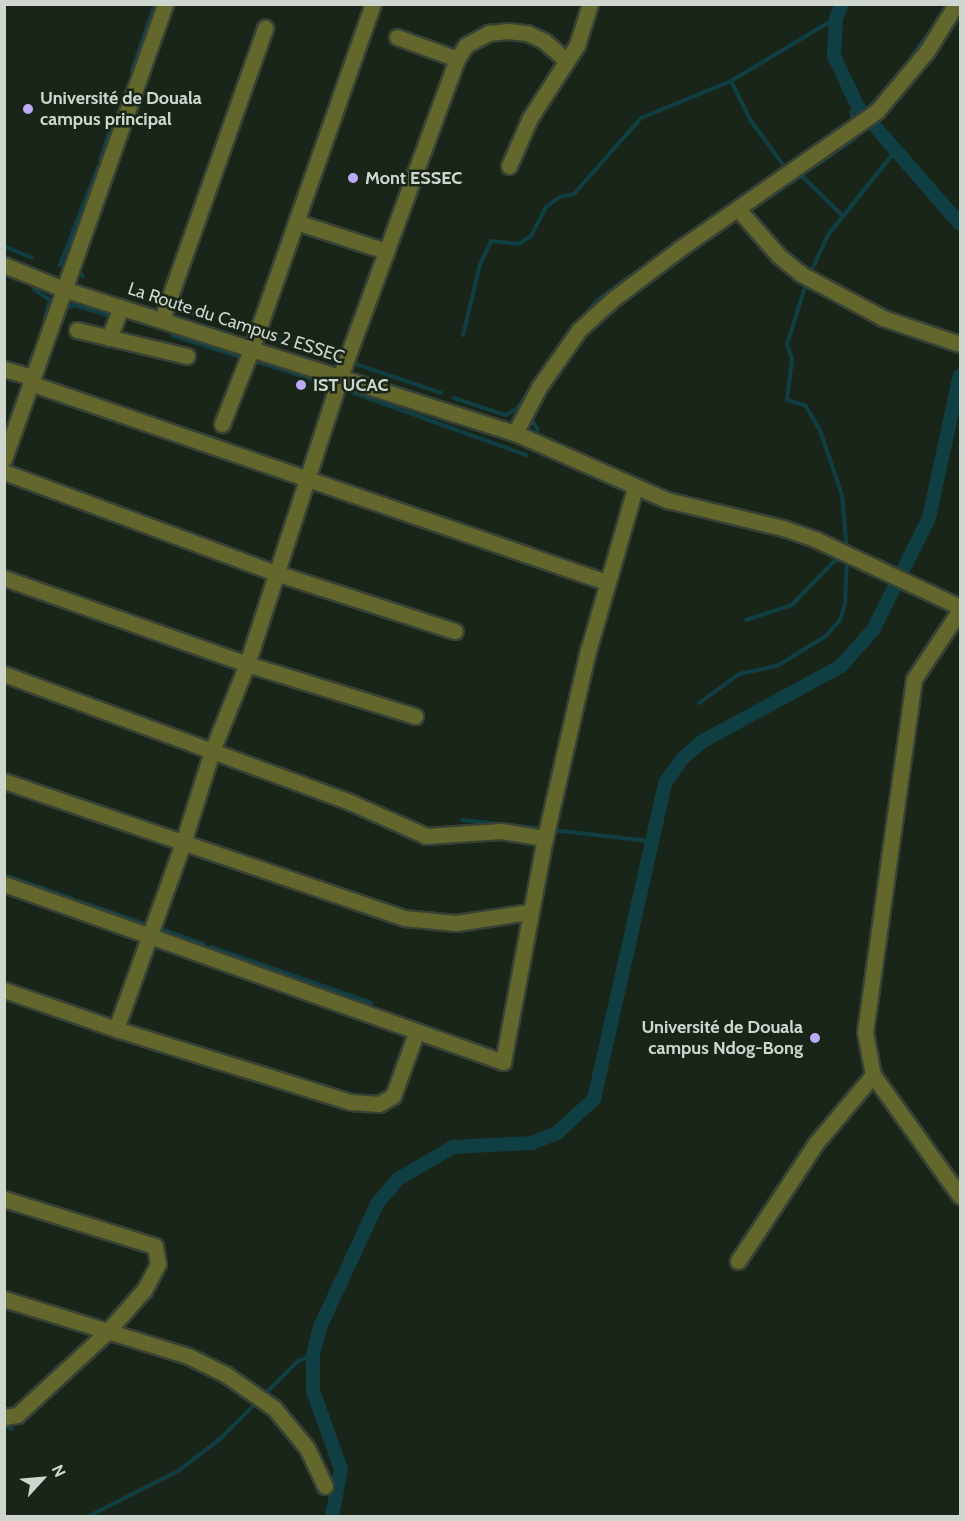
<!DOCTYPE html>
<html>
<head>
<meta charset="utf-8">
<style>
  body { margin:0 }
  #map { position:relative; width:965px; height:1521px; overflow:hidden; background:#1a2519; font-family:Cabin,sans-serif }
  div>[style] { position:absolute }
  .stream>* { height:4px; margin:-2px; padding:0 2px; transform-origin:2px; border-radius:2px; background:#103f43 }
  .canal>* { height:14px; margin:-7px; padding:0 7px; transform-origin:7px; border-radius:7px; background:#103f43 }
  .roads { filter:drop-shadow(2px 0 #374136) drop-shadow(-2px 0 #374136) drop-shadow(0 2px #374136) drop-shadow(0 -2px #374136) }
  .minor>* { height:15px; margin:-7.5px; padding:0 7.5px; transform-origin:7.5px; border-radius:7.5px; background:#64672b }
  .dots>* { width:16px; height:16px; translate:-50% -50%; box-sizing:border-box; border:3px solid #1a2519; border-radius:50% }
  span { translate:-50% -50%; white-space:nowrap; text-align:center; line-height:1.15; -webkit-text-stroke:5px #1a2519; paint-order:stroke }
  .poi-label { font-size:18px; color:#cfd6ce; font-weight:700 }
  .left { translate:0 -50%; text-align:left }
  .right { translate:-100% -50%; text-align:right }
  .street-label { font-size:18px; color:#cfd6ce }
  .frame { position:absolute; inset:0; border:6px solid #cfd6ce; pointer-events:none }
  .north { position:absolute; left:12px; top:1449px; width:60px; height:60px; -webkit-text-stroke:4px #1a2519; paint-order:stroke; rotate:64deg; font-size:16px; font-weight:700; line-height:24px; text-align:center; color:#cfd6ce }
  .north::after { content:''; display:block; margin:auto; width:21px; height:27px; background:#cfd6ce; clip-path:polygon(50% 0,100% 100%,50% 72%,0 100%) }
</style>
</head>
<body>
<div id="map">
  <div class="stream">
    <i style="left:948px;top:30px;width:21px;rotate:-55deg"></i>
    <i style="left:911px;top:58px;width:38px;rotate:-55deg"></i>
    <i style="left:132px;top:70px;width:70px;rotate:-70.8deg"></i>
    <i style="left:731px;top:81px;width:45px;rotate:63.4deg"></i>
    <i style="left:751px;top:121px;width:52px;rotate:53.6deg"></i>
    <i style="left:865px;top:111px;width:17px;rotate:-45deg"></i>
    <i style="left:852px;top:122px;width:11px;rotate:-90deg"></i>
    <i style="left:871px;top:126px;width:71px;rotate:-48.4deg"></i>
    <i style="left:100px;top:160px;width:40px;rotate:-71.1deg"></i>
    <i style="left:801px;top:175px;width:59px;rotate:44.3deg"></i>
    <i style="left:789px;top:184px;width:79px;rotate:-34.7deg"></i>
    <i style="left:746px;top:213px;width:41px;rotate:-34.1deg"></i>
    <i style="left:4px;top:246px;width:30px;rotate:23deg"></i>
    <i style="left:679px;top:259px;width:74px;rotate:-34.5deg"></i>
    <i style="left:60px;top:265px;width:105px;rotate:-68.8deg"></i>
    <i style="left:78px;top:269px;width:9px;rotate:58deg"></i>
    <i style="left:810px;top:274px;width:43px;rotate:-65.2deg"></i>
    <i style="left:828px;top:235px;width:107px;rotate:-51.4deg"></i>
    <i style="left:807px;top:281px;width:66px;rotate:107.6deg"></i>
    <i style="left:787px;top:344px;width:16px;rotate:72deg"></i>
    <i style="left:792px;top:359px;width:41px;rotate:97deg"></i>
    <i style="left:787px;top:400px;width:19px;rotate:16deg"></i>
    <i style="left:805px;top:405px;width:29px;rotate:59deg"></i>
    <i style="left:820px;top:430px;width:69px;rotate:71.3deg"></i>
    <i style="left:842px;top:495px;width:56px;rotate:84.9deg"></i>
    <i style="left:34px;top:289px;width:19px;rotate:35deg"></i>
    <i style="left:50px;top:300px;width:19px;rotate:106deg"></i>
    <i style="left:169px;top:306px;width:30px;rotate:17deg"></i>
    <i style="left:64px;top:310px;width:11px;rotate:-27deg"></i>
    <i style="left:74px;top:305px;width:39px;rotate:17deg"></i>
    <i style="left:244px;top:328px;width:9px;rotate:18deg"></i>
    <i style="left:262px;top:334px;width:28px;rotate:18deg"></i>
    <i style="left:463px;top:335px;width:73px;rotate:-76.5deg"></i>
    <i style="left:480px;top:264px;width:25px;rotate:-64deg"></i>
    <i style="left:491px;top:241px;width:28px;rotate:6deg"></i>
    <i style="left:519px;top:244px;width:14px;rotate:-34deg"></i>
    <i style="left:531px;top:236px;width:33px;rotate:-63deg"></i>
    <i style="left:546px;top:207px;width:17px;rotate:-36deg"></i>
    <i style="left:560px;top:197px;width:14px;rotate:-12deg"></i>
    <i style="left:574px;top:194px;width:101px;rotate:-48.6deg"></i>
    <i style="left:641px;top:118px;width:97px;rotate:-22.3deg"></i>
    <i style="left:731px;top:81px;width:122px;rotate:-31deg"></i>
    <i style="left:173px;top:336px;width:74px;rotate:17.2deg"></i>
    <i style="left:251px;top:360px;width:86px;rotate:17.6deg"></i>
    <i style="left:350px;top:362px;width:96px;rotate:18.8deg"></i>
    <i style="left:547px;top:362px;width:78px;rotate:-51.2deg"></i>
    <i style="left:596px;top:301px;width:94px;rotate:-35.9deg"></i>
    <i style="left:27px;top:370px;width:20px;rotate:-70deg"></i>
    <i style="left:340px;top:388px;width:198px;rotate:19.8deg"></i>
    <i style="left:454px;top:398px;width:54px;rotate:18.4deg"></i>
    <i style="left:505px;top:415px;width:13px;rotate:-27deg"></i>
    <i style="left:517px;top:409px;width:24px;rotate:-57deg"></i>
    <i style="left:541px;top:398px;width:20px;rotate:-57deg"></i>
    <i style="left:530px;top:417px;width:15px;rotate:58deg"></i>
    <i style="left:9px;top:468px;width:22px;rotate:-72deg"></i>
    <i style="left:746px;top:620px;width:48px;rotate:-18.1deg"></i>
    <i style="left:792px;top:605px;width:59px;rotate:-46.4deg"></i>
    <i style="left:833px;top:562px;width:11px;rotate:-22deg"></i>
    <i style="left:699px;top:703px;width:49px;rotate:-35.9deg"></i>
    <i style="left:739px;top:674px;width:39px;rotate:-12deg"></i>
    <i style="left:777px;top:666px;width:57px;rotate:-31.5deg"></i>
    <i style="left:826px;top:636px;width:21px;rotate:-49deg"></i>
    <i style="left:840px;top:620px;width:17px;rotate:-73deg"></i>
    <i style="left:845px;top:604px;width:46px;rotate:-87.5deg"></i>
    <i style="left:462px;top:820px;width:38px;rotate:6deg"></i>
    <i style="left:519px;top:826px;width:23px;rotate:7deg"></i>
    <i style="left:552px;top:830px;width:98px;rotate:6.5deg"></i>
    <i style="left:4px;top:875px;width:73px;rotate:19.2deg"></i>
    <i style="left:78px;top:901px;width:74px;rotate:18.9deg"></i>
    <i style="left:155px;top:927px;width:52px;rotate:19.1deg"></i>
    <i style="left:211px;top:947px;width:170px;rotate:19.2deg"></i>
    <i style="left:263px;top:1396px;width:49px;rotate:-45deg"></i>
    <i style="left:298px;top:1361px;width:16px;rotate:-22deg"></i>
    <i style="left:4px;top:1426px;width:9px;rotate:21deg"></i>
    <i style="left:89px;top:1516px;width:100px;rotate:-26.8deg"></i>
    <i style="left:178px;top:1471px;width:53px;rotate:-37.3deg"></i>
    <i style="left:220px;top:1439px;width:54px;rotate:-45deg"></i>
  </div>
  <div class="canal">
    <i style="left:842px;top:4px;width:15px;rotate:113deg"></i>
    <i style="left:836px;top:18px;width:38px;rotate:93deg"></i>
    <i style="left:834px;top:56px;width:56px;rotate:64.8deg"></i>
    <i style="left:858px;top:107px;width:155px;rotate:48.9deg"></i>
    <i style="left:332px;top:1516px;width:48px;rotate:-79.2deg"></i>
    <i style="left:341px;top:1469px;width:83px;rotate:-109.7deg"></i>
    <i style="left:313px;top:1391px;width:36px;rotate:-90deg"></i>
    <i style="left:313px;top:1355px;width:29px;rotate:-76deg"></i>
    <i style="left:320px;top:1327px;width:136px;rotate:-65.1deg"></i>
    <i style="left:377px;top:1204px;width:33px;rotate:-50deg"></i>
    <i style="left:398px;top:1179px;width:64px;rotate:-30.2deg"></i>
    <i style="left:453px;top:1147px;width:79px;rotate:-2.9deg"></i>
    <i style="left:532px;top:1143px;width:27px;rotate:-22deg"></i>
    <i style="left:557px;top:1133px;width:50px;rotate:-42.6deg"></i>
    <i style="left:594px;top:1099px;width:324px;rotate:-77.3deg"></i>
    <i style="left:665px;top:783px;width:29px;rotate:-55deg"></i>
    <i style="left:682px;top:759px;width:28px;rotate:-41deg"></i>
    <i style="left:703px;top:741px;width:157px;rotate:-28.5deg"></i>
    <i style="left:841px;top:666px;width:48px;rotate:-48.4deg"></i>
    <i style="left:873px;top:630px;width:125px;rotate:-63.4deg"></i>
    <i style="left:929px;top:518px;width:146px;rotate:-77.8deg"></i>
  </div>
  <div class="roads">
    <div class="minor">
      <i style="left:397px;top:37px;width:64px;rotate:20.1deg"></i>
      <i style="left:509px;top:166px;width:52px;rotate:-66.4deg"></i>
      <i style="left:530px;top:118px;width:87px;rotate:-57.2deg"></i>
      <i style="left:577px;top:45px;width:43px;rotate:-72.4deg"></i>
      <i style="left:738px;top:209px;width:62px;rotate:48.9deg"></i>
      <i style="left:779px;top:256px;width:28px;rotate:39deg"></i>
      <i style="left:801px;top:274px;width:93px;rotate:28.2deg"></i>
      <i style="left:883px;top:318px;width:81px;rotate:18.7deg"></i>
      <i style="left:296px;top:222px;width:95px;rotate:17.9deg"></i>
      <i style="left:4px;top:265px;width:67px;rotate:22deg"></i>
      <i style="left:66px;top:290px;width:471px;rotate:17.7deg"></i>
      <i style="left:515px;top:433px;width:166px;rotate:23.8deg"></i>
      <i style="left:667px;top:500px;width:119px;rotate:13.6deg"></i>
      <i style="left:783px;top:528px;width:36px;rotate:19deg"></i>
      <i style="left:817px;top:540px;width:158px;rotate:25.1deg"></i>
      <i style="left:162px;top:319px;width:309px;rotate:-70.5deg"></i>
      <i style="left:77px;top:330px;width:113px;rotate:13.3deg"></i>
      <i style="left:109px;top:338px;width:33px;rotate:-69deg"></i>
      <i style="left:4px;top:369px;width:29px;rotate:16deg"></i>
      <i style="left:30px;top:383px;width:609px;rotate:19.06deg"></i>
      <i style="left:222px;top:424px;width:79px;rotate:-68.6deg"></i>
      <i style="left:251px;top:350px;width:367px;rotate:-70.6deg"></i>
      <i style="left:515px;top:433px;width:52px;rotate:-62.4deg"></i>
      <i style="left:539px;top:387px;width:70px;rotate:-54.9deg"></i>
      <i style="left:579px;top:330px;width:46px;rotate:-42.4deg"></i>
      <i style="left:613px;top:299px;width:86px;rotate:-37deg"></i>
      <i style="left:682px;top:247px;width:238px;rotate:-34.9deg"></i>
      <i style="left:877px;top:111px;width:78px;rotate:-50.2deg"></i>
      <i style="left:927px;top:51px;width:55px;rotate:-58.3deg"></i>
      <i style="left:4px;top:459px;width:483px;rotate:-70.5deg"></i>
      <i style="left:4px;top:472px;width:290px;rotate:20.4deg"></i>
      <i style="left:276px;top:573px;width:188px;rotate:18deg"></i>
      <i style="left:4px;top:578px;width:258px;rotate:19.5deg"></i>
      <i style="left:247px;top:664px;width:176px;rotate:17.2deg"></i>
      <i style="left:960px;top:610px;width:83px;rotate:123.7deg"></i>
      <i style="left:914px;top:679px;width:356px;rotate:97.9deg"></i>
      <i style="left:865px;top:1032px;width:44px;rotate:79.5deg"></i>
      <i style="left:873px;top:1075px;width:149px;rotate:54.3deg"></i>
      <i style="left:4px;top:674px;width:371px;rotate:20.3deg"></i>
      <i style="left:352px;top:803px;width:81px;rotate:24deg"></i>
      <i style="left:426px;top:836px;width:75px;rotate:-3.8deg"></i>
      <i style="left:501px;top:831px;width:45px;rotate:9deg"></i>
      <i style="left:4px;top:781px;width:423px;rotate:18.9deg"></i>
      <i style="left:404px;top:918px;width:52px;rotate:5.5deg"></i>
      <i style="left:456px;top:923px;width:74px;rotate:-8.6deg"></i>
      <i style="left:4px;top:884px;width:530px;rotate:19.63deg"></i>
      <i style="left:503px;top:1062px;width:228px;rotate:-79.4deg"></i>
      <i style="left:545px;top:838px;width:192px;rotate:-77.1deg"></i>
      <i style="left:588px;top:651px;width:170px;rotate:-73.9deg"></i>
      <i style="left:4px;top:990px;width:119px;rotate:19.2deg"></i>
      <i style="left:116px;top:1029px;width:246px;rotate:17.3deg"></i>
      <i style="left:351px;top:1102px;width:28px;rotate:4deg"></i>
      <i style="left:379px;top:1104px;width:16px;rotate:-30deg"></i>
      <i style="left:393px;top:1096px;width:67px;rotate:-69.9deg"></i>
      <i style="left:116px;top:1029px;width:198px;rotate:-70.2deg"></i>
      <i style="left:183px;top:843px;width:96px;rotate:-72.5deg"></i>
      <i style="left:212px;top:751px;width:94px;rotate:-68.1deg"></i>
      <i style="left:247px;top:664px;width:302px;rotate:-72deg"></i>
      <i style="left:340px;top:377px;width:339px;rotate:-69.8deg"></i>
      <i style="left:457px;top:59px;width:17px;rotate:-57deg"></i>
      <i style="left:466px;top:45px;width:26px;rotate:-28deg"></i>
      <i style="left:489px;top:33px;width:18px;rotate:-6deg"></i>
      <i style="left:507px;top:31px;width:20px;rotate:6deg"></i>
      <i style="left:527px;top:33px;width:19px;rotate:25deg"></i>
      <i style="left:544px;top:41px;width:30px;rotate:41deg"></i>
      <i style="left:4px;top:1199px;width:158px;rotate:17.3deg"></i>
      <i style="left:155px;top:1246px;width:18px;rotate:81deg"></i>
      <i style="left:158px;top:1264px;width:30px;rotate:118deg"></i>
      <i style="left:144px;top:1290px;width:57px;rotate:131.5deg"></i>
      <i style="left:106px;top:1333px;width:121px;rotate:137.3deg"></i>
      <i style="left:17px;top:1415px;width:13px;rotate:171deg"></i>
      <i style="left:738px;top:1261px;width:141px;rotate:-56.5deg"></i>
      <i style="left:816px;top:1143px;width:89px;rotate:-50deg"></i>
      <i style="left:4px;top:1299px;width:193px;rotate:17.2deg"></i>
      <i style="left:188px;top:1356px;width:41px;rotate:25.9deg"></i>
      <i style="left:225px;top:1374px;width:60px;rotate:34.8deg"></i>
      <i style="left:274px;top:1408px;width:52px;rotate:50.5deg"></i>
      <i style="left:307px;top:1448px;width:42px;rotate:64.7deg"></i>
    </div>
  </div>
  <div class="dots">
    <i style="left:28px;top:109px;background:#bcaaf5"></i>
    <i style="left:353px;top:178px;background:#bcaaf5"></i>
    <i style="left:301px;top:385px;background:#bcaaf5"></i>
    <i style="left:815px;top:1038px;background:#bcaaf5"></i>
  </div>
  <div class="poi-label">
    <span class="left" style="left:40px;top:109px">Université de Douala<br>campus principal</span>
    <span class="left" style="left:365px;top:178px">Mont ESSEC</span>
    <span class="left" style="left:313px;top:385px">IST UCAC</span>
    <span class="right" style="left:803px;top:1038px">Université de Douala<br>campus Ndog-Bong</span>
  </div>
  <div class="street-label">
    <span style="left:236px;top:323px;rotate:18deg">La Route du Campus 2 ESSEC</span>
  </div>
  <div class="frame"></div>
  <div class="north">N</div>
</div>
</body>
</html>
